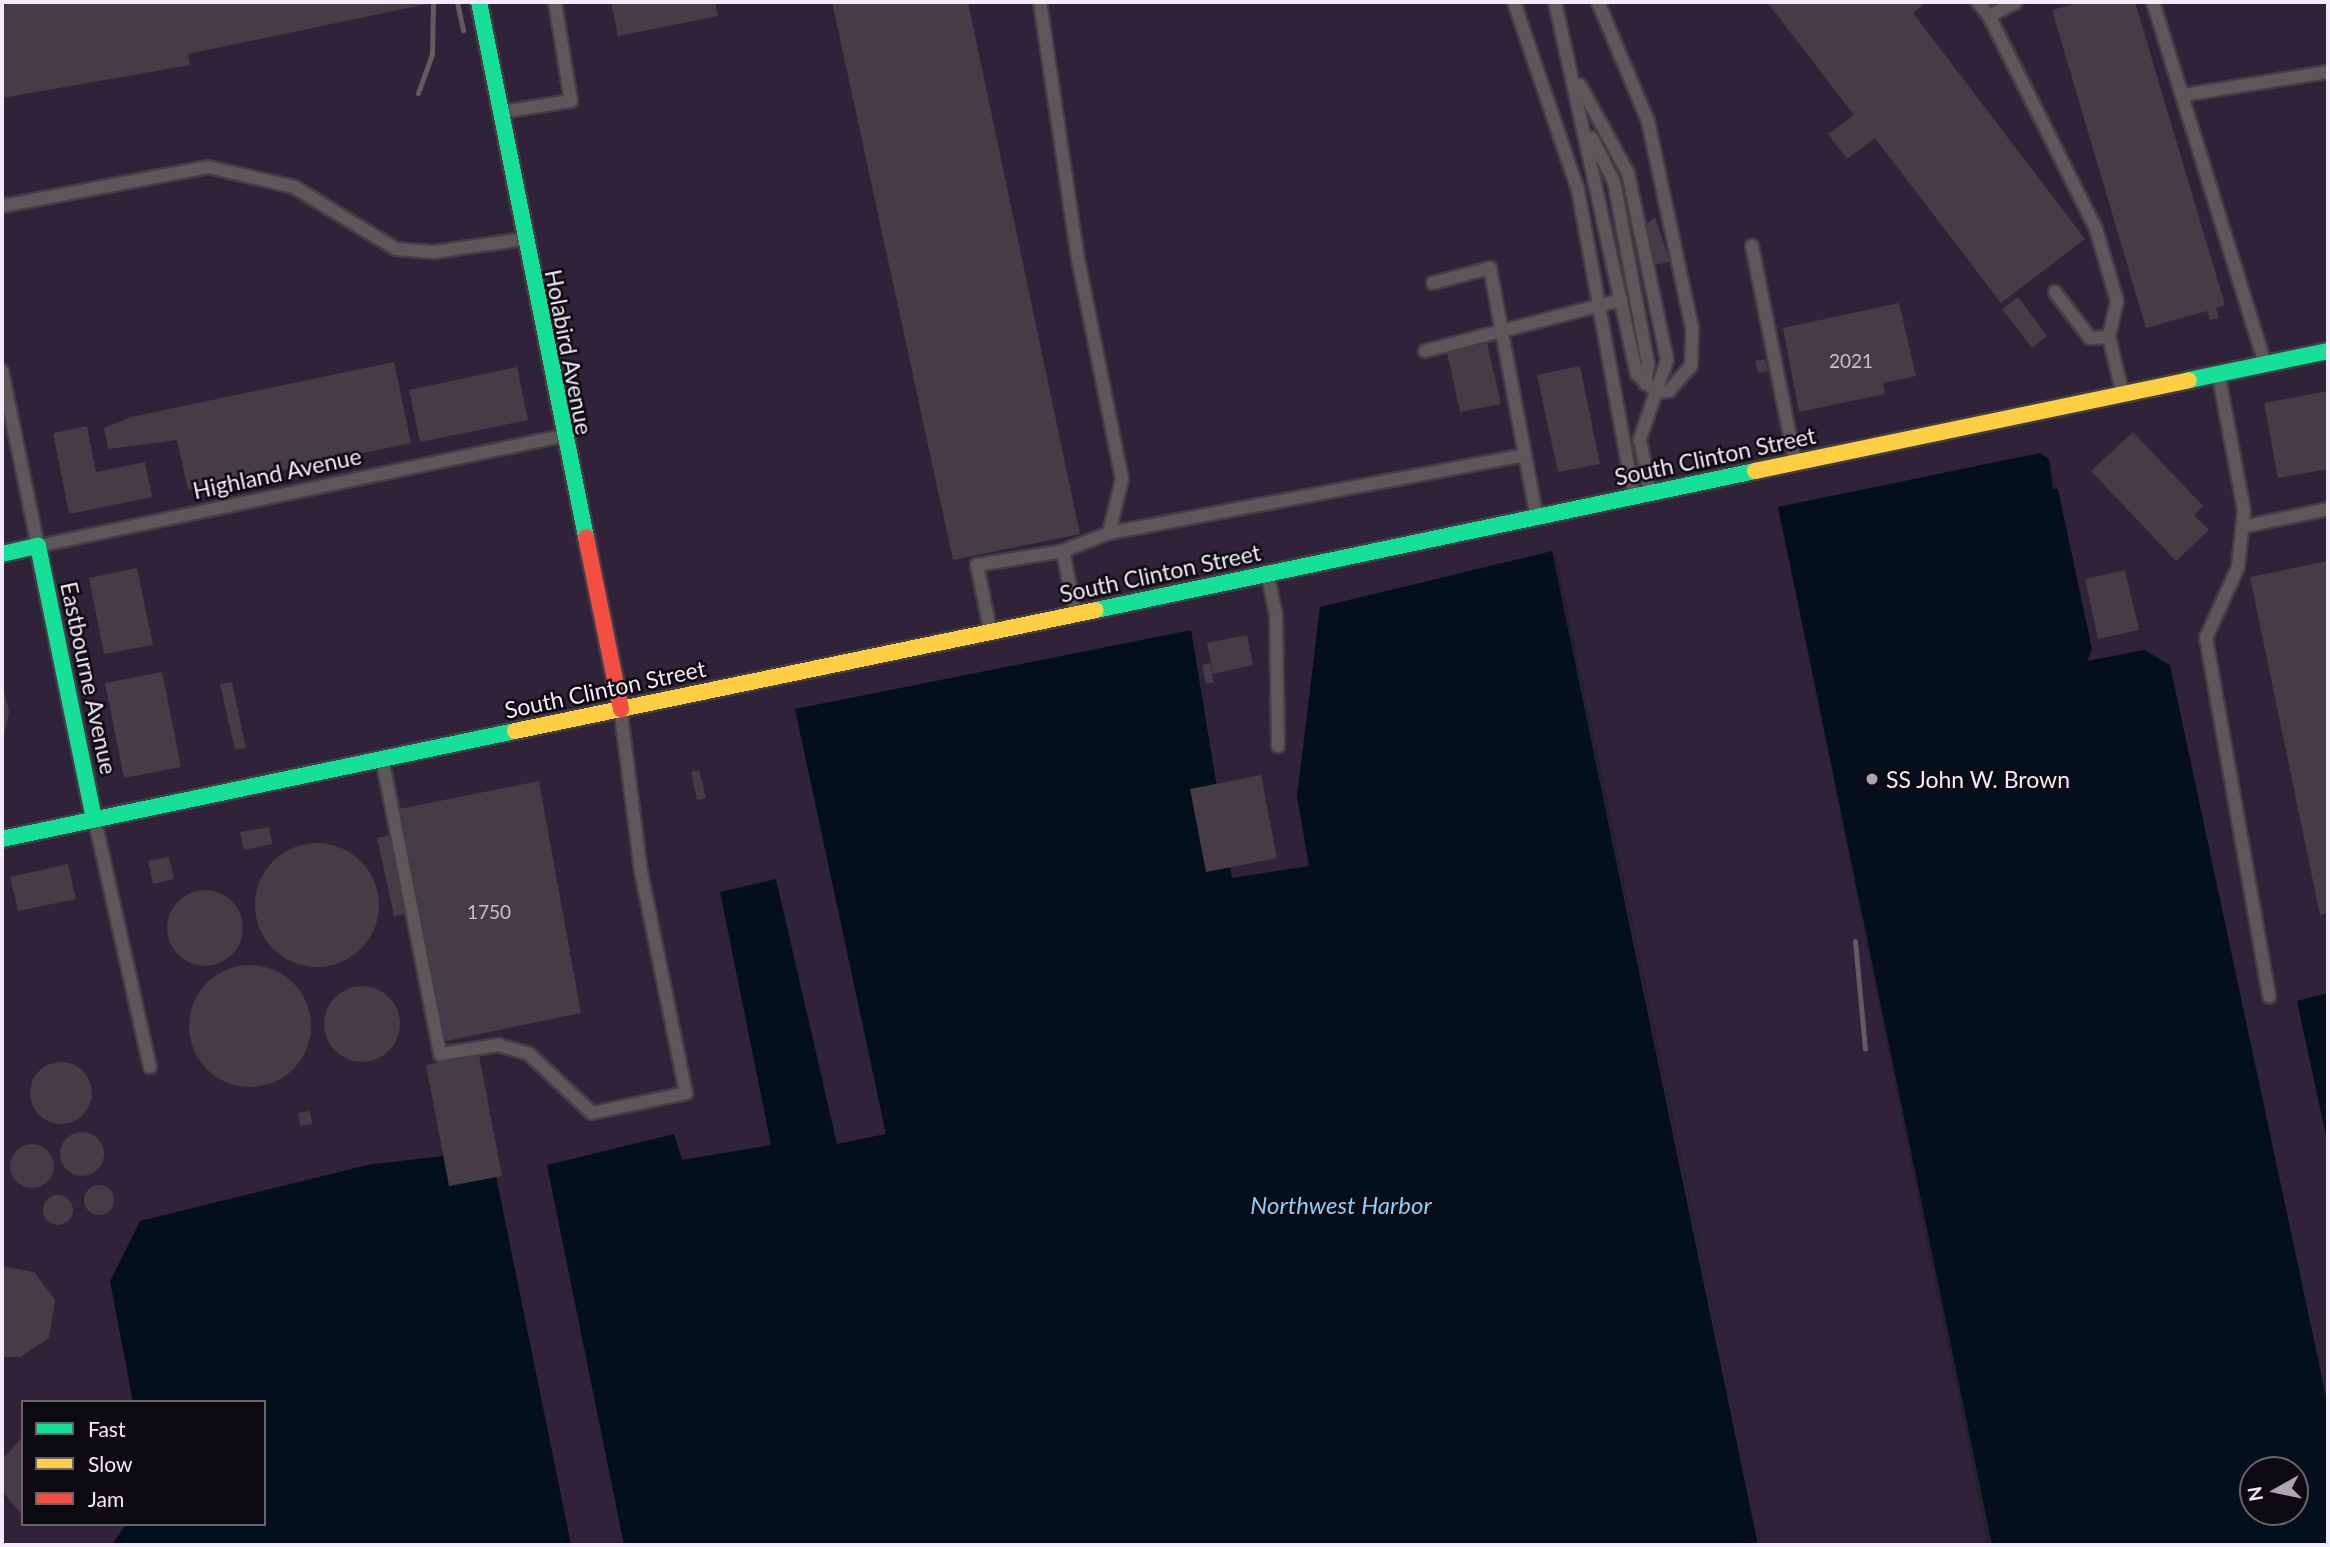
<!DOCTYPE html>
<html>
<head>
<meta charset="utf-8">
<style>
  body { margin:0 }
  #map { position:relative; width:2330px; height:1547px; overflow:hidden; background:#26202b; font-family:Lato,sans-serif }
  div>[style] { position:absolute }
  .built>* { inset:0; background:#302239 }
  .water>* { inset:0; background:#03101c }
  .pier>* { inset:0; background:#26202b }
  .building>* { inset:0; background:#463c46 }
  .round { border-radius:50% }
  .roads { filter:drop-shadow(2px 0 #433d47) drop-shadow(-2px 0 #433d47) drop-shadow(0 2px #433d47) drop-shadow(0 -2px #433d47) }
  .lane>* { height:12px; margin:-6px; padding:0 6px; transform-origin:6px; border-radius:6px; background:#5d5759 }
  .fast>* { height:16px; margin:-8px; padding:0 8px; transform-origin:8px; border-radius:8px; background:#16e098 }
  .slow>* { height:16px; margin:-8px; padding:0 8px; transform-origin:8px; border-radius:8px; background:#ffcf43 }
  .jam>* { height:16px; margin:-8px; padding:0 8px; transform-origin:8px; border-radius:8px; background:#f24e42 }
  .rail>* { height:5px; margin:-2.5px; padding:0 2.5px; transform-origin:2.5px; border-radius:2.5px; background:#625c61 }
  .dots>* { width:19px; height:19px; translate:-50% -50%; box-sizing:border-box; border:4px solid #0d0911; border-radius:50% }
  span { translate:-50% -50%; white-space:nowrap; text-align:center; line-height:1.15; -webkit-text-stroke:5px #0d0911; paint-order:stroke }
  .number-label { font-size:19px; color:#c8bfcc }
  .number-label span { -webkit-text-stroke-width:0 }
  .street-label { font-size:23px; color:#f3ebf9 }
  .poi-label { font-size:23px; color:#f3ebf9 }
  .left { translate:0 -50%; text-align:left }
  .water-label { font-size:24px; color:#85d0fa; font-style:italic }
  .frame { position:absolute; inset:0; border:4px solid #f3ebf9; pointer-events:none }
  .legend { position:absolute; left:21px; top:1400px; width:245px; height:126px; box-sizing:border-box; background:#0d0911; border:2px solid #69636e; margin:0; padding:9px 12px; list-style:none; font-size:21px; color:#f3ebf9 }
  .legend li { display:flex; align-items:center; gap:14px; height:35px }
  .legend b { width:35px; border:2px solid #69636e }
  .north { position:absolute; left:2239px; top:1456px; width:70px; height:70px; box-sizing:border-box; background:#0d0911; border:2px solid #69636e; border-radius:50%; rotate:261deg; font-size:19px; font-weight:700; line-height:28px; text-align:center; color:#f3ebf9 }
  .north::after { content:''; display:block; margin:auto; width:24px; height:32px; background:#aba4b1; clip-path:polygon(50% 0,100% 100%,50% 72%,0 100%) }
</style>
</head>
<body>
<div id="map">
  <div class="built">
    <i style="clip-path:polygon(2px 2px,2328px 2px,2328px 993px,2297px 1001px,2328px 1145px,2328px 1406px,2170px 665px,2144px 650px,2087px 662px,2091px 649px,2057px 489px,2049px 460px,2040px 453px,1778px 507px,1992px 1545px,1758px 1545px,1551px 551px,1297px 796px,1310px 866px,1232px 878px,1191px 631px,795px 709px,886px 1134px,837px 1144px,776px 879px,771px 1145px,682px 1160px,674px 1134px,547px 1166px,624px 1545px,571px 1545px,496px 1177px,458px 1180px,443px 1156px,367px 1165px,140px 1221px,110px 1281px,133px 1402px,23px 1402px,23px 1524px,126px 1524px,112px 1545px,2px 1545px)"></i>
  </div>
  <div class="water">
    <i style="clip-path:polygon(evenodd,2040px 453px,2049px 459px,2053px 489px,2058px 489px,2092px 649px,2087px 661px,2144px 650px,2170px 665px,2328px 1406px,2328px 1545px,1992px 1545px,1778px 507px,2040px 453px,2253px 1470px,2295px 1470px,2295px 1512px,2253px 1512px,2253px 1470px)"></i>
    <i style="clip-path:polygon(1552px 551px,1758px 1545px,624px 1545px,547px 1165px,674px 1134px,682px 1160px,771px 1145px,720px 892px,776px 879px,837px 1144px,886px 1134px,795px 709px,1191px 630px,1232px 878px,1309px 866px,1297px 796px,1320px 607px)"></i>
    <i style="clip-path:polygon(2328px 993px,2328px 1145px,2297px 1001px)"></i>
    <i style="clip-path:polygon(443px 1156px,458px 1180px,496px 1176px,571px 1545px,112px 1545px,126px 1524px,264px 1524px,264px 1402px,133px 1402px,110px 1281px,140px 1221px,367px 1165px)"></i>
  </div>
  <div class="pier">
    <i style="clip-path:polygon(1778px 507px,1992px 1545px,1988px 1545px)"></i>
    <i style="clip-path:polygon(1555px 550px,1762px 1545px,1552px 551px)"></i>
  </div>
  <div class="building">
    <i style="clip-path:polygon(2px 2px,427px 2px,427px 4px,188px 54px,190px 65px,2px 98px)"></i>
    <i style="clip-path:polygon(611px 2px,715px 2px,718px 16px,618px 36px)"></i>
    <i style="clip-path:polygon(832px 2px,968px 2px,1080px 534px,953px 560px)"></i>
    <i style="clip-path:polygon(1767px 2px,1927px 2px,1913px 13px,2085px 239px,2001px 303px,1875px 138px,1847px 159px,1828px 134px,1854px 115px)"></i>
    <i style="clip-path:polygon(2081px 2px,2135px 2px,2225px 305px,2216px 308px,2219px 318px,2210px 320px,2207px 311px,2146px 328px,2052px 10px)"></i>
    <i style="clip-path:polygon(1655px 217px,1670px 262px,1654px 265px,1646px 225px)"></i>
    <i style="clip-path:polygon(2018px 297px,2047px 336px,2032px 348px,2002px 309px)"></i>
    <i style="clip-path:polygon(1899px 303px,1916px 376px,1883px 383px,1885px 394px,1799px 412px,1783px 328px)"></i>
    <i style="clip-path:polygon(1487px 343px,1501px 404px,1460px 412px,1447px 352px)"></i>
    <i style="clip-path:polygon(1765px 359px,1768px 371px,1758px 373px,1755px 361px)"></i>
    <i style="clip-path:polygon(394px 362px,411px 443px,188px 490px,177px 440px,108px 449px,104px 428px,131px 417px)"></i>
    <i style="clip-path:polygon(1580px 366px,1600px 464px,1558px 472px,1537px 375px)"></i>
    <i style="clip-path:polygon(517px 367px,528px 420px,420px 442px,409px 390px)"></i>
    <i style="clip-path:polygon(2328px 391px,2328px 469px,2278px 478px,2264px 403px)"></i>
    <i style="clip-path:polygon(87px 426px,96px 472px,145px 462px,152px 497px,69px 514px,53px 433px)"></i>
    <i style="clip-path:polygon(2133px 432px,2203px 506px,2194px 515px,2209px 530px,2176px 561px,2091px 471px)"></i>
    <i style="clip-path:polygon(2328px 561px,2328px 913px,2320px 915px,2250px 577px)"></i>
    <i style="clip-path:polygon(137px 568px,153px 645px,104px 654px,89px 578px)"></i>
    <i style="clip-path:polygon(2125px 570px,2139px 630px,2098px 639px,2085px 579px)"></i>
    <i style="clip-path:polygon(1247px 635px,1253px 665px,1213px 674px,1207px 643px)"></i>
    <i style="clip-path:polygon(1210px 663px,1214px 682px,1206px 684px,1202px 665px)"></i>
    <i style="clip-path:polygon(162px 672px,181px 767px,124px 778px,105px 683px)"></i>
    <i style="clip-path:polygon(2px 680px,9px 712px,2px 745px)"></i>
    <i style="clip-path:polygon(232px 682px,246px 748px,235px 750px,220px 684px)"></i>
    <i style="clip-path:polygon(699px 770px,706px 798px,697px 800px,691px 772px)"></i>
    <i style="clip-path:polygon(1261px 775px,1277px 858px,1206px 872px,1190px 789px)"></i>
    <i style="clip-path:polygon(539px 781px,581px 1013px,441px 1042px,394px 810px)"></i>
    <i style="clip-path:polygon(269px 827px,272px 844px,244px 850px,240px 832px)"></i>
    <i style="clip-path:polygon(392px 835px,408px 913px,394px 916px,377px 838px)"></i>
    <i class="round" style="left:255px;top:843px;width:124px;height:124px"></i>
    <i style="clip-path:polygon(169px 857px,174px 879px,153px 884px,148px 861px)"></i>
    <i style="clip-path:polygon(68px 864px,76px 899px,18px 911px,10px 877px)"></i>
    <i class="round" style="left:167px;top:890px;width:76px;height:76px"></i>
    <i class="round" style="left:189px;top:965px;width:122px;height:122px"></i>
    <i class="round" style="left:324px;top:986px;width:76px;height:76px"></i>
    <i style="clip-path:polygon(479px 1055px,502px 1176px,449px 1186px,426px 1065px)"></i>
    <i class="round" style="left:30px;top:1062px;width:62px;height:62px"></i>
    <i style="clip-path:polygon(310px 1111px,312px 1124px,300px 1126px,298px 1113px)"></i>
    <i class="round" style="left:60px;top:1132px;width:44px;height:44px"></i>
    <i class="round" style="left:10px;top:1144px;width:44px;height:44px"></i>
    <i class="round" style="left:84px;top:1185px;width:30px;height:30px"></i>
    <i class="round" style="left:43px;top:1195px;width:30px;height:30px"></i>
    <i style="clip-path:polygon(2px 1266px,34px 1272px,55px 1300px,49px 1338px,20px 1357px,2px 1357px)"></i>
    <i style="clip-path:polygon(23px 1436px,23px 1516px,2px 1491px,3px 1459px)"></i>
  </div>
  <div class="roads">
    <div class="lane">
      <i style="left:1040px;top:2px;width:255px;rotate:81.6deg"></i>
      <i style="left:1077px;top:254px;width:229px;rotate:78.7deg"></i>
      <i style="left:1122px;top:479px;width:56px;rotate:103.5deg"></i>
      <i style="left:1109px;top:533px;width:49px;rotate:158.6deg"></i>
      <i style="left:1514px;top:2px;width:199px;rotate:71.2deg"></i>
      <i style="left:1578px;top:190px;width:308px;rotate:79.7deg"></i>
      <i style="left:1555px;top:2px;width:381px;rotate:77.6deg"></i>
      <i style="left:1637px;top:374px;width:26px;rotate:43deg"></i>
      <i style="left:1656px;top:392px;width:13px;rotate:-4deg"></i>
      <i style="left:1669px;top:391px;width:33px;rotate:-49deg"></i>
      <i style="left:1691px;top:366px;width:38px;rotate:-88deg"></i>
      <i style="left:1692px;top:328px;width:212px;rotate:-102deg"></i>
      <i style="left:1648px;top:121px;width:129px;rotate:-112.8deg"></i>
      <i style="left:1978px;top:2px;width:18px;rotate:52deg"></i>
      <i style="left:1989px;top:16px;width:30px;rotate:-27deg"></i>
      <i style="left:2153px;top:2px;width:379px;rotate:72.8deg"></i>
      <i style="left:1989px;top:16px;width:238px;rotate:63.3deg"></i>
      <i style="left:2096px;top:229px;width:75px;rotate:73.7deg"></i>
      <i style="left:2117px;top:301px;width:37px;rotate:103deg"></i>
      <i style="left:2109px;top:337px;width:56px;rotate:76.5deg"></i>
      <i style="left:1580px;top:85px;width:100px;rotate:61.4deg"></i>
      <i style="left:1628px;top:173px;width:191px;rotate:78.2deg"></i>
      <i style="left:1667px;top:360px;width:83px;rotate:108.9deg"></i>
      <i style="left:1640px;top:439px;width:55px;rotate:79.5deg"></i>
      <i style="left:2184px;top:95px;width:146px;rotate:-9.1deg"></i>
      <i style="left:502px;top:112px;width:70px;rotate:-9.1deg"></i>
      <i style="left:571px;top:101px;width:100px;rotate:-99.2deg"></i>
      <i style="left:1592px;top:138px;width:49px;rotate:63.4deg"></i>
      <i style="left:1614px;top:182px;width:184px;rotate:79.4deg"></i>
      <i style="left:1648px;top:363px;width:21px;rotate:98deg"></i>
      <i style="left:2px;top:206px;width:210px;rotate:-10.7deg"></i>
      <i style="left:208px;top:167px;width:88px;rotate:13.1deg"></i>
      <i style="left:294px;top:187px;width:119px;rotate:31.3deg"></i>
      <i style="left:396px;top:249px;width:38px;rotate:5deg"></i>
      <i style="left:434px;top:252px;width:91px;rotate:-8.2deg"></i>
      <i style="left:1752px;top:246px;width:220px;rotate:78.7deg"></i>
      <i style="left:2055px;top:292px;width:58px;rotate:52.7deg"></i>
      <i style="left:2090px;top:338px;width:19px;rotate:-3deg"></i>
      <i style="left:1425px;top:351px;width:203px;rotate:-14.6deg"></i>
      <i style="left:2px;top:371px;width:179px;rotate:78.4deg"></i>
      <i style="left:38px;top:546px;width:535px;rotate:-11.86deg"></i>
      <i style="left:2219px;top:377px;width:136px;rotate:79.4deg"></i>
      <i style="left:2244px;top:511px;width:56px;rotate:96.1deg"></i>
      <i style="left:2238px;top:567px;width:78px;rotate:114.3deg"></i>
      <i style="left:2206px;top:638px;width:364px;rotate:80deg"></i>
      <i style="left:1525px;top:455px;width:59px;rotate:79.3deg"></i>
      <i style="left:2242px;top:527px;width:88px;rotate:-11.8deg"></i>
      <i style="left:1109px;top:533px;width:423px;rotate:-10.6deg"></i>
      <i style="left:1525px;top:455px;width:190px;rotate:-100.6deg"></i>
      <i style="left:1490px;top:268px;width:59px;rotate:165.3deg"></i>
      <i style="left:1268px;top:577px;width:39px;rotate:78deg"></i>
      <i style="left:1276px;top:615px;width:131px;rotate:89.1deg"></i>
      <i style="left:990px;top:629px;width:65px;rotate:-101.5deg"></i>
      <i style="left:977px;top:565px;width:87px;rotate:-9.2deg"></i>
      <i style="left:1063px;top:551px;width:63px;rotate:79deg"></i>
      <i style="left:383px;top:763px;width:297px;rotate:78.9deg"></i>
      <i style="left:440px;top:1054px;width:59px;rotate:-8.8deg"></i>
      <i style="left:498px;top:1045px;width:32px;rotate:16deg"></i>
      <i style="left:529px;top:1054px;width:86px;rotate:43.1deg"></i>
      <i style="left:592px;top:1113px;width:96px;rotate:-12deg"></i>
      <i style="left:686px;top:1093px;width:226px;rotate:-101.5deg"></i>
      <i style="left:641px;top:872px;width:160px;rotate:-97.2deg"></i>
      <i style="left:95px;top:821px;width:252px;rotate:77.4deg"></i>
    </div>
    <div class="fast">
      <i style="left:479px;top:2px;width:546px;rotate:78.69deg"></i>
      <i style="left:2189px;top:380px;width:142px;rotate:-11.8deg"></i>
      <i style="left:2px;top:554px;width:37px;rotate:-13deg"></i>
      <i style="left:38px;top:546px;width:279px;rotate:78.4deg"></i>
      <i style="left:1096px;top:610px;width:673px;rotate:-11.91deg"></i>
      <i style="left:2px;top:839px;width:524px;rotate:-11.89deg"></i>
    </div>
    <div class="slow">
      <i style="left:1755px;top:471px;width:443px;rotate:-11.8deg"></i>
      <i style="left:515px;top:731px;width:593px;rotate:-11.76deg"></i>
    </div>
    <div class="jam">
      <i style="left:586px;top:537px;width:176px;rotate:78.5deg"></i>
    </div>
  </div>
  <div class="rail">
    <i style="left:457px;top:2px;width:29px;rotate:78deg"></i>
    <i style="left:418px;top:93px;width:41px;rotate:-70.3deg"></i>
    <i style="left:432px;top:54px;width:52px;rotate:-88.9deg"></i>
    <i style="left:1855px;top:941px;width:108px;rotate:84.7deg"></i>
  </div>
  <div class="dots">
    <i style="left:1872px;top:779px;background:#aba4b1"></i>
  </div>
  <div class="number-label">
    <span style="left:1851px;top:361px">2021</span>
    <span style="left:489px;top:912px">1750</span>
  </div>
  <div class="street-label">
    <span style="left:569px;top:352px;rotate:79deg">Holabird Avenue</span>
    <span style="left:1715px;top:456px;rotate:-12deg">South Clinton Street</span>
    <span style="left:277px;top:473px;rotate:-12deg">Highland Avenue</span>
    <span style="left:1160px;top:573px;rotate:-12deg">South Clinton Street</span>
    <span style="left:89px;top:678px;rotate:78deg">Eastbourne Avenue</span>
    <span style="left:605px;top:689px;rotate:-12deg">South Clinton Street</span>
  </div>
  <div class="poi-label">
    <span class="left" style="left:1886px;top:779px">SS John W. Brown</span>
  </div>
  <div class="water-label">
    <span style="left:1341px;top:1205px">Northwest Harbor</span>
  </div>
  <div class="frame"></div>
  <ul class="legend">
  <li><b style="height:9px;background:#16e098"></b>Fast</li>
  <li><b style="height:9px;background:#ffcf43"></b>Slow</li>
  <li><b style="height:9px;background:#f24e42"></b>Jam</li>
  </ul>
  <div class="north">N</div>
</div>
</body>
</html>
